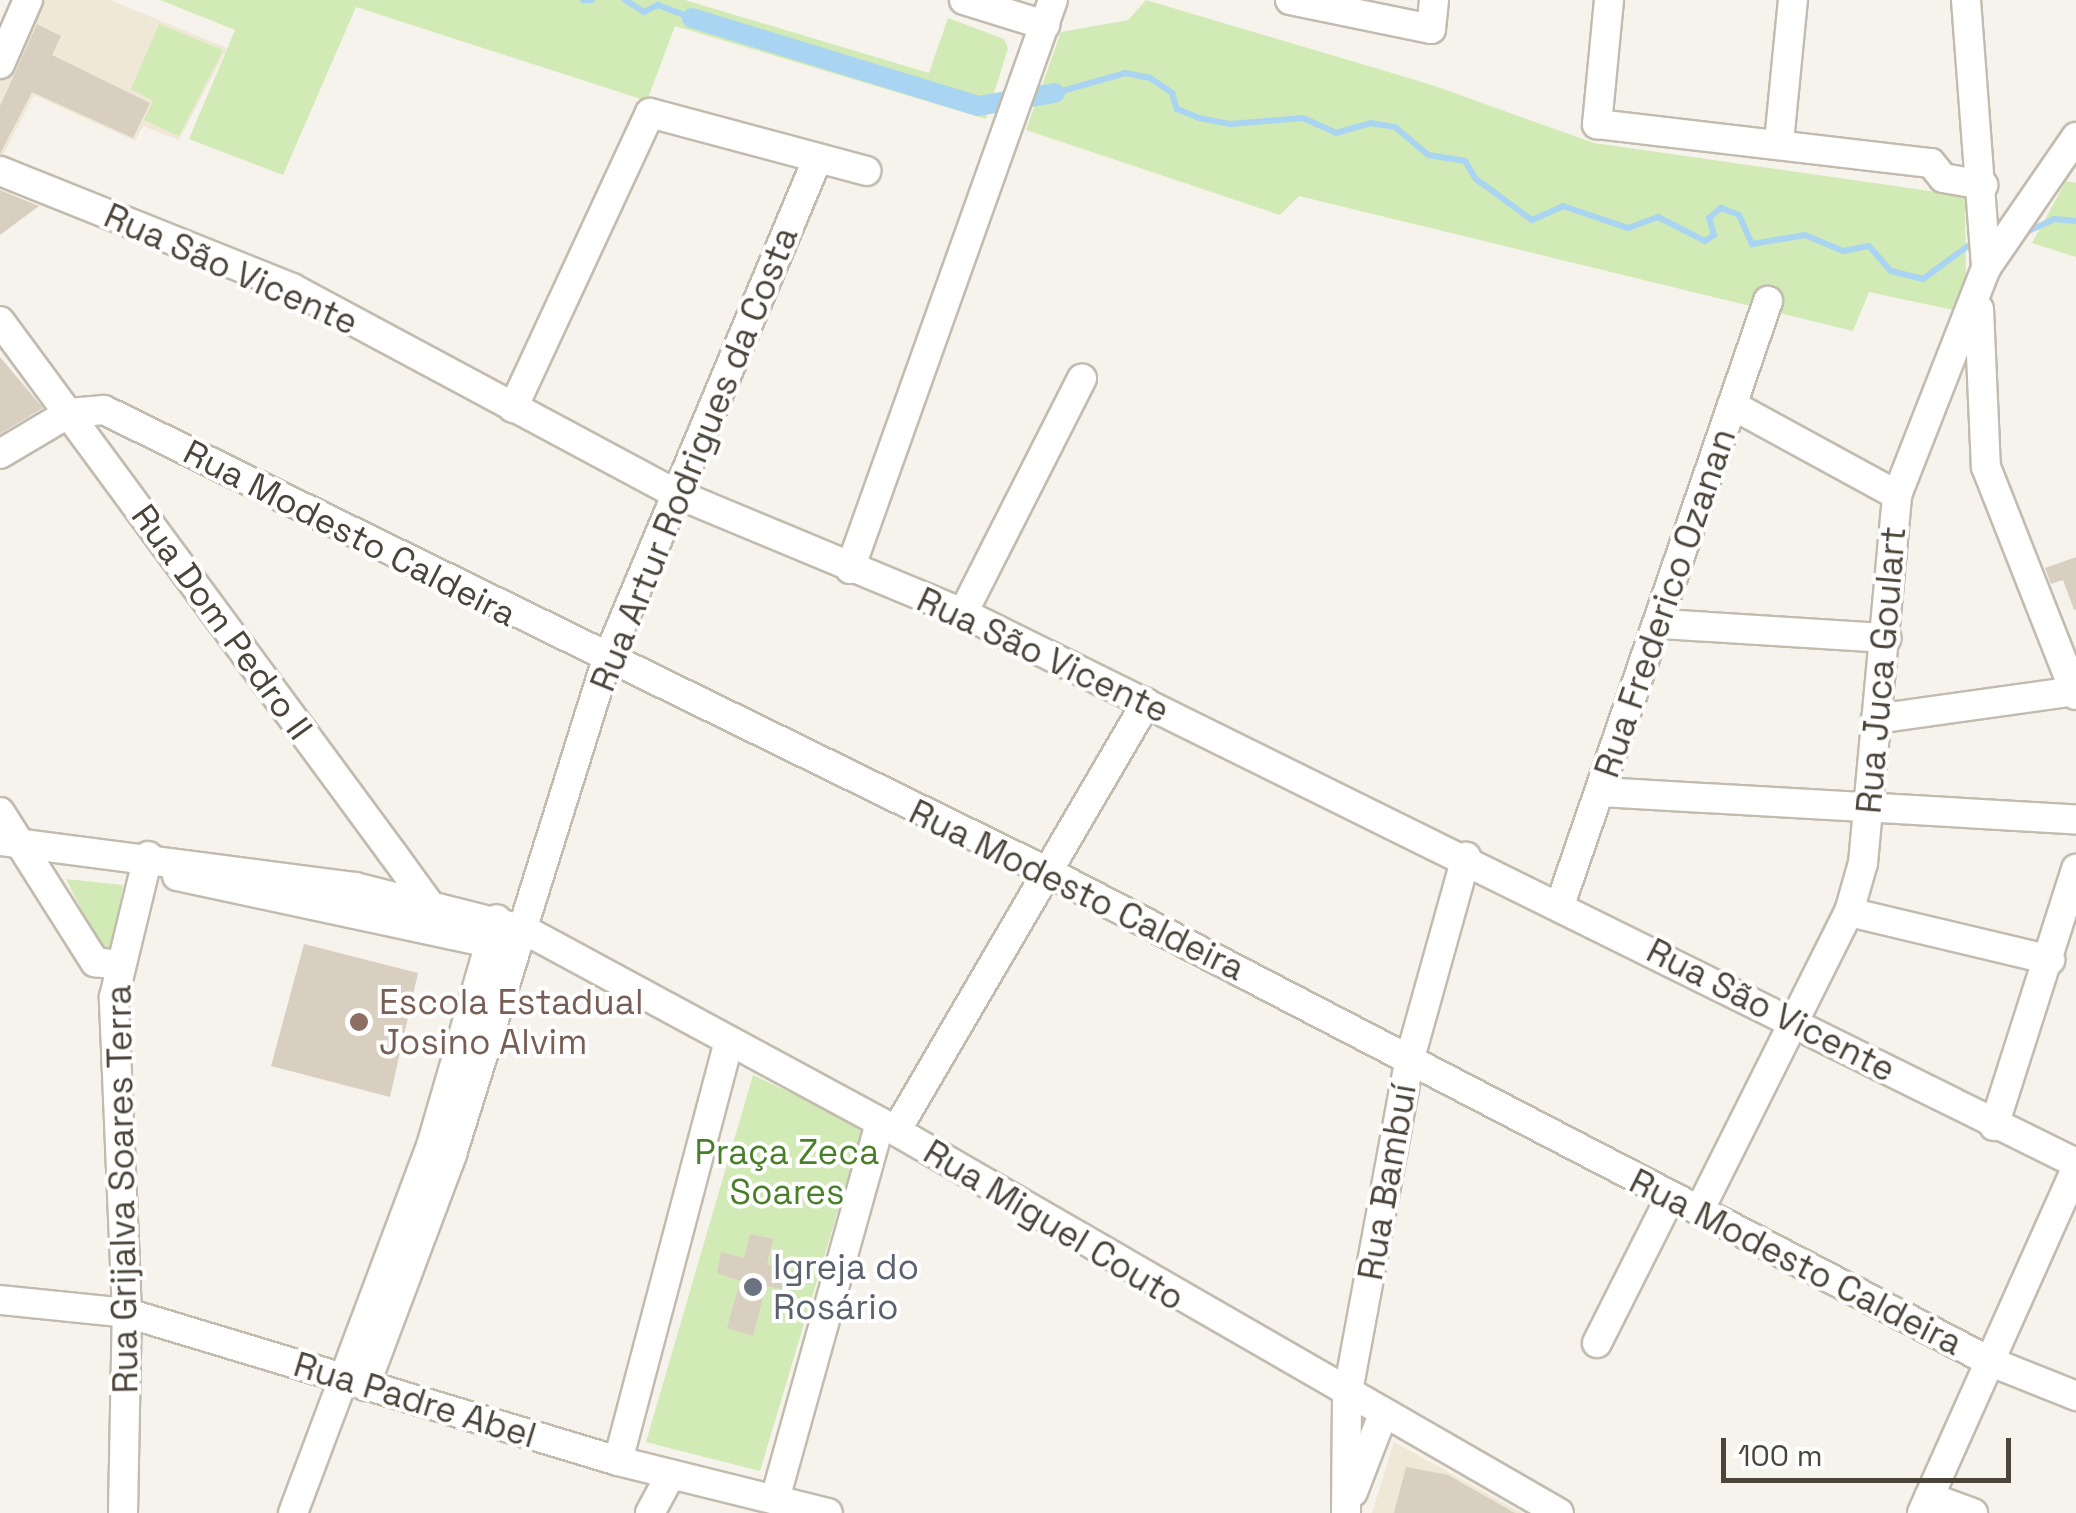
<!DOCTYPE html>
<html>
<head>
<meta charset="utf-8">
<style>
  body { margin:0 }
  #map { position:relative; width:2076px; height:1513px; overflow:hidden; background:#f6f3ec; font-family:"Space Grotesk",sans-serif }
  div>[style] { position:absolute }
  .education>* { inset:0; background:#efe8d6 }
  .green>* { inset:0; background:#d2eab5 }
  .stream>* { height:6px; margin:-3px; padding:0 3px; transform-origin:3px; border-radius:3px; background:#a9d4f2 }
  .canal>* { height:20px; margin:-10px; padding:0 10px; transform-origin:10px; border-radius:10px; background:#a9d4f2 }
  .building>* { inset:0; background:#d8cfc1 }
  .roads { filter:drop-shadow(2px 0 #c2bbae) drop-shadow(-2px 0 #c2bbae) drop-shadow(0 2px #c2bbae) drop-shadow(0 -2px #c2bbae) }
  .minor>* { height:28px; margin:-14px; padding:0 14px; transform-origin:14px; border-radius:14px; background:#fff }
  .dots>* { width:28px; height:28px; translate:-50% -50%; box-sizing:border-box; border:5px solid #fff; border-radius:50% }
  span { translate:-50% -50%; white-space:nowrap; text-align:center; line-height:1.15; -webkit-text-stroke:8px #fff; paint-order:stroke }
  .street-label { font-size:35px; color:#4b4439 }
  .education-label { font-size:35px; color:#785e54 }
  .left { translate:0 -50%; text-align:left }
  .park-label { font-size:35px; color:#4a7f2a }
  .worship-label { font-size:35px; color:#5b616d }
  .scale { position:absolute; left:1721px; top:1438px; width:290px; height:45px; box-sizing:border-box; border:5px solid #4b4439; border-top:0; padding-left:12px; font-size:30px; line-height:35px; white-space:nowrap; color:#4b4439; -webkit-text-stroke:8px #fff; paint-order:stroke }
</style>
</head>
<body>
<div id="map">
  <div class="education">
    <i style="clip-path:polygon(13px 0,110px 0,227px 48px,179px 140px,143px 126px,135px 141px,34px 95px,0 162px,0 30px)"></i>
    <i style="clip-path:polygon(1394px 1442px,1522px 1513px,1372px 1513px)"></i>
  </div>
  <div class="green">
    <i style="clip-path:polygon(160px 0,685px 0,929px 73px,948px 18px,1004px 39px,1008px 48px,986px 119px,675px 26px,647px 101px,356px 7px,283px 175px,189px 139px,235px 30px)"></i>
    <i style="clip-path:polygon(1146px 0,1432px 85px,1594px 143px,1965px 196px,1966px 282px,1953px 310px,1869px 292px,1853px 331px,1299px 196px,1280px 215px,1026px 130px,1061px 32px,1128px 20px)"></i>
    <i style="clip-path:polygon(159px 24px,223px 50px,179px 136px,144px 120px,153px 101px,131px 89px)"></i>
    <i style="clip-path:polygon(2066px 181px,2076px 183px,2076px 257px,2032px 243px)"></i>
    <i style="clip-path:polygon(66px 879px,123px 885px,113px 953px,103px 953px)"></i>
    <i style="clip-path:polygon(753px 1075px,863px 1127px,760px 1471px,646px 1442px)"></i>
  </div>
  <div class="stream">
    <i style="left:583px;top:0;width:9px"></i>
    <i style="left:625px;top:0;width:22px;rotate:32deg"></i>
    <i style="left:644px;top:12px;width:16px;rotate:-27deg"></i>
    <i style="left:658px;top:5px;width:36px;rotate:21deg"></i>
    <i style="left:1055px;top:93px;width:73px;rotate:-15.9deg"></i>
    <i style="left:1125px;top:73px;width:25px;rotate:11deg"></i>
    <i style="left:1150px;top:78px;width:27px;rotate:34deg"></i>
    <i style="left:1172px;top:93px;width:17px;rotate:73deg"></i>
    <i style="left:1177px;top:109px;width:24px;rotate:22deg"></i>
    <i style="left:1199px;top:118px;width:32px;rotate:11deg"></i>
    <i style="left:1230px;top:124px;width:73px;rotate:-4.7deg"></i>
    <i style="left:1303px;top:118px;width:36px;rotate:24deg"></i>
    <i style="left:1336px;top:133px;width:35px;rotate:-16deg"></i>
    <i style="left:1370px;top:123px;width:25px;rotate:9deg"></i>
    <i style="left:1395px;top:127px;width:43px;rotate:40.3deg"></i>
    <i style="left:1428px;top:155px;width:37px;rotate:9deg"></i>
    <i style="left:1465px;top:161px;width:21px;rotate:59deg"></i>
    <i style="left:1476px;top:179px;width:69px;rotate:36.2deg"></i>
    <i style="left:1532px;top:220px;width:34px;rotate:-24deg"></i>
    <i style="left:1563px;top:206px;width:69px;rotate:18.7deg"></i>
    <i style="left:1628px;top:228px;width:32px;rotate:-20deg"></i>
    <i style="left:1658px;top:217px;width:53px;rotate:27.1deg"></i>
    <i style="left:1705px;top:241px;width:11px;rotate:-34deg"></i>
    <i style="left:1714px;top:235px;width:18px;rotate:-106deg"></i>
    <i style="left:1709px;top:218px;width:16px;rotate:-40deg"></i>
    <i style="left:1721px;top:208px;width:19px;rotate:21deg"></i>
    <i style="left:1739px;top:215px;width:32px;rotate:66deg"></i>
    <i style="left:1752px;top:244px;width:54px;rotate:-9.6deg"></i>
    <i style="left:1805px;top:235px;width:41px;rotate:22.8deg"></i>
    <i style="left:1843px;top:251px;width:26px;rotate:-11deg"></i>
    <i style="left:1869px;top:246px;width:33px;rotate:49deg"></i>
    <i style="left:1891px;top:271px;width:33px;rotate:14deg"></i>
    <i style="left:1923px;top:279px;width:66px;rotate:-36.3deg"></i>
    <i style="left:2018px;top:236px;width:40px;rotate:-25deg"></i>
    <i style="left:2054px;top:219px;width:22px;rotate:5deg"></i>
  </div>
  <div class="canal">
    <i style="left:692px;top:18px;width:299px;rotate:17.1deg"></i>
    <i style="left:978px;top:106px;width:78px;rotate:-9.6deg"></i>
  </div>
  <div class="building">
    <i style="clip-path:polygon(37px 24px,61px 36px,52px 55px,150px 103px,133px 138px,32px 92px,0 154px,0 106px)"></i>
    <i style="clip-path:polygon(0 190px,39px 206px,0 235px)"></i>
    <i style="clip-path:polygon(0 357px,43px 408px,0 434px)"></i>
    <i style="clip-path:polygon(2076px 557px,2076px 609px,2074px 610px,2063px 580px,2051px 584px,2045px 568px)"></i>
    <i style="clip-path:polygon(304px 944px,418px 973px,390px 1097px,271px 1066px)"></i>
    <i style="clip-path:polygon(750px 1234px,773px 1239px,767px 1264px,791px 1272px,786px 1290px,766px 1286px,753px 1336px,727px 1328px,740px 1281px,717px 1273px,721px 1252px,744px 1258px)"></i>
    <i style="clip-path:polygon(1406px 1467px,1448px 1475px,1515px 1513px,1394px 1513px)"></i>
  </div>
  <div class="roads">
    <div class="minor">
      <i style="left:964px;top:0;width:85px;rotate:17.2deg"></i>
      <i style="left:1290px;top:0;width:144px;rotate:11.6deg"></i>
      <i style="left:1431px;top:29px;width:29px;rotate:-84deg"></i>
      <i style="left:1609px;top:0;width:125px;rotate:95.5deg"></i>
      <i style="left:1597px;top:124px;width:336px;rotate:6.7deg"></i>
      <i style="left:1931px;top:163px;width:19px;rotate:51deg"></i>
      <i style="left:1943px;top:178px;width:41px;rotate:9.9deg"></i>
      <i style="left:1966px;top:0;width:269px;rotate:85.7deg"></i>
      <i style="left:0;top:64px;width:70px;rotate:-66.4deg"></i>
      <i style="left:1779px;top:142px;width:143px;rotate:-84.4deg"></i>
      <i style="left:0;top:171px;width:315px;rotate:21.8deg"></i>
      <i style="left:292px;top:288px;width:431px;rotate:28.2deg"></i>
      <i style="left:672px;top:492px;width:315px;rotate:22.6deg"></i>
      <i style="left:963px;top:613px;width:1241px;rotate:26.3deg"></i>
      <i style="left:1979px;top:309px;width:158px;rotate:87.5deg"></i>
      <i style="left:1986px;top:467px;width:245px;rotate:68.5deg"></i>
      <i style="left:0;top:321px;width:662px;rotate:53.6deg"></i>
      <i style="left:393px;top:854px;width:58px;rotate:54.1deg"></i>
      <i style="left:427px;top:901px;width:28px;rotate:77deg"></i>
      <i style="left:1732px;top:405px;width:188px;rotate:28.6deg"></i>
      <i style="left:513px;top:408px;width:325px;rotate:-65.1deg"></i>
      <i style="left:650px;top:113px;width:224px;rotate:15deg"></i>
      <i style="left:0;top:454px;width:80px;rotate:-30.7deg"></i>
      <i style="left:69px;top:413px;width:35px;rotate:-5deg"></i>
      <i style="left:104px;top:410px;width:1055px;rotate:26.08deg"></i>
      <i style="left:1052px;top:874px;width:1058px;rotate:27.46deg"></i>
      <i style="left:1991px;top:1362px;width:92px;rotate:21.8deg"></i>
      <i style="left:850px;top:569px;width:604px;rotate:-70.37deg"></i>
      <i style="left:963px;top:613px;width:263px;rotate:-63.1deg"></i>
      <i style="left:1662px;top:624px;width:225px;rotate:3.6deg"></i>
      <i style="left:1876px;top:719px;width:201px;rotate:-8deg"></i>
      <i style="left:1601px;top:792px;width:476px;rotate:3.3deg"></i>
      <i style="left:0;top:812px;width:178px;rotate:57.7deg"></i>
      <i style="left:95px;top:962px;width:25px;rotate:7deg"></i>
      <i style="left:0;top:841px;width:358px;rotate:7.4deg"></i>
      <i style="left:355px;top:887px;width:175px;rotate:14.2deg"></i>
      <i style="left:525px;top:930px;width:422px;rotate:28.4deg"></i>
      <i style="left:896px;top:1131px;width:765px;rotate:29.95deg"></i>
      <i style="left:177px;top:876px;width:338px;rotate:12.1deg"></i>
      <i style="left:1560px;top:905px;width:639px;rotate:-71deg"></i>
      <i style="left:1849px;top:912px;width:207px;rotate:13.4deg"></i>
      <i style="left:1994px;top:1126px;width:270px;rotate:-72.3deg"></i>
      <i style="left:896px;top:1131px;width:496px;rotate:-59.7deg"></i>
      <i style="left:1699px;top:1211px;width:335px;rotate:-63.4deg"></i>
      <i style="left:1849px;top:912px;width:51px;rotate:-74.1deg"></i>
      <i style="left:1863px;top:863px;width:370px;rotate:-84.7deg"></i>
      <i style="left:1897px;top:495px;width:244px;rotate:-68.6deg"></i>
      <i style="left:1986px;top:268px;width:159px;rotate:-55.5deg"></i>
      <i style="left:0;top:1300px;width:128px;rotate:5.8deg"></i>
      <i style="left:127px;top:1313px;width:513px;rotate:16.77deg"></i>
      <i style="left:618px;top:1461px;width:216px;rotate:13.9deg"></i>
      <i style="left:1597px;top:1343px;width:162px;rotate:-63.3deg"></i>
      <i style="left:365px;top:1386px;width:248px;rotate:-69.4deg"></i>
      <i style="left:452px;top:1154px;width:516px;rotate:-72.62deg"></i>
      <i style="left:606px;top:662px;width:545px;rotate:-67.2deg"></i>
      <i style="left:618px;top:1461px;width:433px;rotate:-75.2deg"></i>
      <i style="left:1353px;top:1492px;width:80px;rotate:-68.9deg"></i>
      <i style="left:1929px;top:1497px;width:47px;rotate:20deg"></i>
      <i style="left:775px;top:1499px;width:391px;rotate:-74.4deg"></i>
      <i style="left:123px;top:1513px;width:200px;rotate:-88.9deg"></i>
      <i style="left:127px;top:1313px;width:316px;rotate:-92.4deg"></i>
      <i style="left:114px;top:997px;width:145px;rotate:-76.4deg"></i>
      <i style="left:293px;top:1513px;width:392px;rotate:-69.4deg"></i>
      <i style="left:431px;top:1146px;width:236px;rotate:-73.8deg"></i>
      <i style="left:650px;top:1513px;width:44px;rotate:-61.7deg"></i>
      <i style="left:1346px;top:1513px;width:116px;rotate:-89.5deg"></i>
      <i style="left:1347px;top:1397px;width:345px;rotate:-79.5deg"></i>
      <i style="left:1410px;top:1058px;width:209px;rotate:-74.4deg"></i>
      <i style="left:1922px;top:1513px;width:378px;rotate:-65.9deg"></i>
    </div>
  </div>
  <div class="dots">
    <i style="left:359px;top:1022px;background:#8d6e63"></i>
    <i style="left:753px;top:1287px;background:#6b7280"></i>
  </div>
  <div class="street-label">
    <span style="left:231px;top:269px;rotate:24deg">Rua São Vicente</span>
    <span style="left:694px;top:459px;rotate:-68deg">Rua Artur Rodrigues da Costa</span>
    <span style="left:350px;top:533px;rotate:27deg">Rua Modesto Caldeira</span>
    <span style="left:1665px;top:603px;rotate:-71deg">Rua Frederico Ozanan</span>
    <span style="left:222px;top:622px;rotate:54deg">Rua Dom Pedro II</span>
    <span style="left:1043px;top:655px;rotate:25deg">Rua São Vicente</span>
    <span style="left:1881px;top:670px;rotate:-85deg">Rua Juca Goulart</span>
    <span style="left:1077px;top:890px;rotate:26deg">Rua Modesto Caldeira</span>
    <span style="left:1771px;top:1010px;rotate:27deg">Rua São Vicente</span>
    <span style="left:1387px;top:1182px;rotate:-80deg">Rua Bambuí</span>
    <span style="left:122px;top:1189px;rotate:-91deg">Rua Grijalva Soares Terra</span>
    <span style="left:1054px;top:1225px;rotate:31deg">Rua Miguel Couto</span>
    <span style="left:1796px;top:1262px;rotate:27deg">Rua Modesto Caldeira</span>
    <span style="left:415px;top:1400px;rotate:17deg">Rua Padre Abel</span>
  </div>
  <div class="education-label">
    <span class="left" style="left:379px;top:1022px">Escola Estadual<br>Josino Alvim</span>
  </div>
  <div class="park-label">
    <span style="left:787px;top:1172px">Praça Zeca<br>Soares</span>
  </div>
  <div class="worship-label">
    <span class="left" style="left:773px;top:1287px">Igreja do<br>Rosário</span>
  </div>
  <div class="scale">100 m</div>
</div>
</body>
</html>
